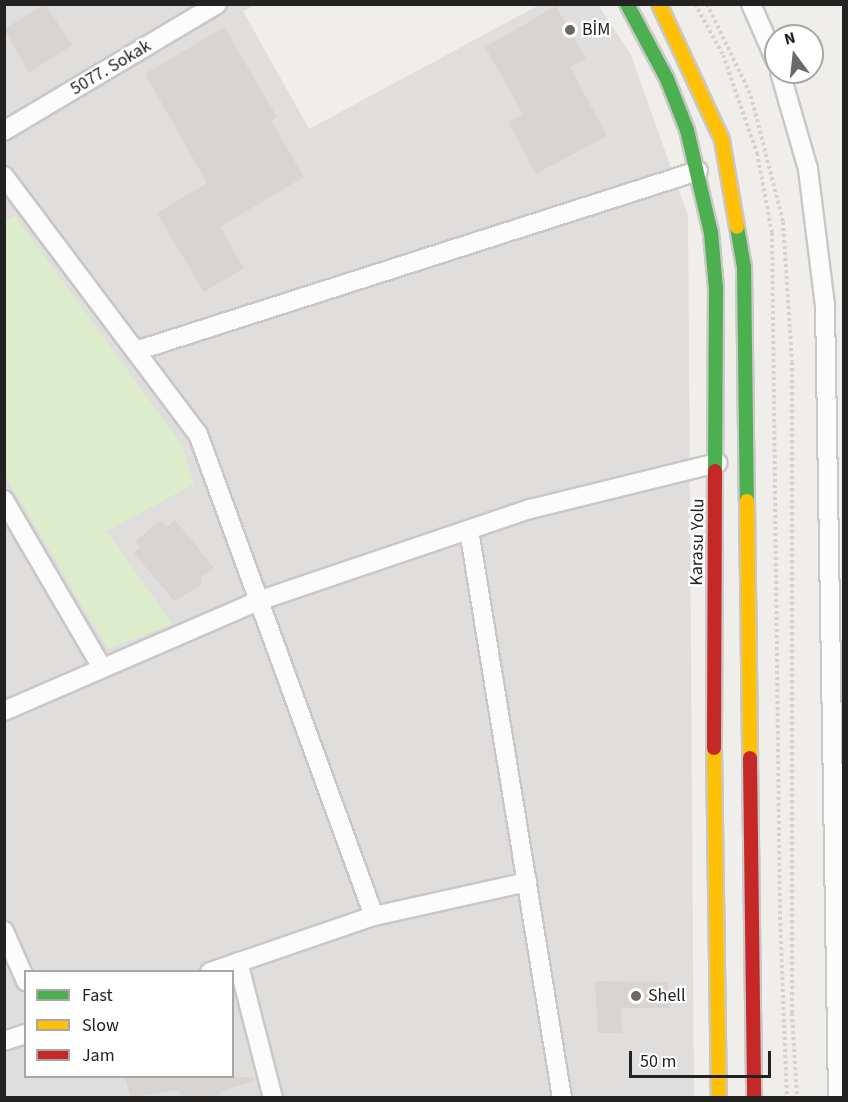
<!DOCTYPE html>
<html>
<head>
<meta charset="utf-8">
<style>
  body { margin:0 }
  #map { position:relative; width:848px; height:1102px; overflow:hidden; background:#f0eeeb; font-family:"Source Sans 3",sans-serif }
  div>[style] { position:absolute }
  .residential>* { inset:0; background:#dfdedc }
  .grass>* { inset:0; background:#ddeccb }
  .building>* { inset:0; background:#d7d4d2 }
  .path>* { height:4px; margin-top:-2px; transform-origin:0; background:repeating-linear-gradient(90deg,#dccecd 0 3px,transparent 0 6px) }
  .roads { filter:drop-shadow(2px 0 #c9c8c7) drop-shadow(-2px 0 #c9c8c7) drop-shadow(0 2px #c9c8c7) drop-shadow(0 -2px #c9c8c7) }
  .street>* { height:18px; margin:-9px; padding:0 9px; transform-origin:9px; border-radius:9px; background:#fdfcfc }
  .fast>* { height:14px; margin:-7px; padding:0 7px; transform-origin:7px; border-radius:7px; background:#4caf50 }
  .slow>* { height:14px; margin:-7px; padding:0 7px; transform-origin:7px; border-radius:7px; background:#ffc107 }
  .jam>* { height:14px; margin:-7px; padding:0 7px; transform-origin:7px; border-radius:7px; background:#c62828 }
  .dots>* { width:16px; height:16px; translate:-50% -50%; box-sizing:border-box; border:3px solid #fff; border-radius:50% }
  span { translate:-50% -50%; white-space:nowrap; text-align:center; line-height:1.15; -webkit-text-stroke:4.5px #fff; paint-order:stroke }
  .poi-label { font-size:18px; color:#222 }
  .left { translate:0 -50%; text-align:left }
  .street-label { font-size:18px; color:#222 }
  .frame { position:absolute; inset:0; border:6px solid #222; pointer-events:none }
  .legend { position:absolute; left:24px; top:970px; width:210px; height:108px; box-sizing:border-box; background:#fff; border:2px solid #a7a7a7; margin:0; padding:8px 10px; list-style:none; font-size:18px; color:#222 }
  .legend li { display:flex; align-items:center; gap:12px; height:30px }
  .legend b { width:30px; border:2px solid #a7a7a7 }
  .north { position:absolute; left:764px; top:24px; width:60px; height:60px; box-sizing:border-box; background:#fff; border:2px solid #a7a7a7; border-radius:50%; rotate:345deg; font-size:16px; font-weight:700; line-height:24px; text-align:center; color:#222 }
  .north::after { content:''; display:block; margin:auto; width:21px; height:27px; background:#6a6968; clip-path:polygon(50% 0,100% 100%,50% 72%,0 100%) }
  .scale { position:absolute; left:629px; top:1051px; width:142px; height:27px; box-sizing:border-box; border:3px solid #222; border-top:0; padding-left:8px; font-size:18px; line-height:21px; white-space:nowrap; color:#222; -webkit-text-stroke:4px #fff; paint-order:stroke }
</style>
</head>
<body>
<div id="map">
  <div class="residential">
    <i style="clip-path:polygon(evenodd,5px 5px,254px 5px,243px 11px,309px 129px,539px 5px,598px 5px,631px 55px,688px 216px,694px 1097px,5px 1098px,5px 5px,26px 972px,232px 972px,232px 1076px,26px 1076px,26px 972px)"></i>
  </div>
  <div class="grass">
    <i style="clip-path:polygon(15px 216px,182px 445px,194px 484px,107px 531px,172px 624px,108px 649px,5px 475px,4px 221px)"></i>
  </div>
  <div class="building">
    <i style="clip-path:polygon(45px 4px,72px 45px,29px 73px,4px 29px)"></i>
    <i style="clip-path:polygon(556px 6px,586px 58px,570px 67px,607px 136px,536px 174px,508px 122px,523px 114px,485px 47px)"></i>
    <i style="clip-path:polygon(224px 27px,277px 117px,271px 121px,304px 177px,220px 227px,244px 268px,204px 292px,157px 213px,207px 183px,145px 74px)"></i>
    <i style="clip-path:polygon(175px 520px,214px 568px,202px 577px,201px 585px,174px 601px,134px 553px,141px 547px,136px 541px,156px 524px,162px 521px,167px 527px)"></i>
    <i style="clip-path:polygon(595px 981px,667px 982px,670px 1008px,621px 1008px,622px 1033px,598px 1033px)"></i>
    <i style="clip-path:polygon(125px 1077px,253px 1077px,254px 1081px,220px 1091px,221px 1095px,212px 1098px,181px 1098px,179px 1090px,131px 1098px)"></i>
  </div>
  <div class="path">
    <i style="left:695px;top:4px;width:58px;rotate:61.2deg"></i>
    <i style="left:723px;top:55px;width:104px;rotate:70.9deg"></i>
    <i style="left:757px;top:153px;width:81px;rotate:79.4deg"></i>
    <i style="left:772px;top:233px;width:684px;rotate:89.33deg"></i>
    <i style="left:780px;top:917px;width:181px;rotate:87.8deg"></i>
    <i style="left:707px;top:4px;width:102px;rotate:64.4deg"></i>
    <i style="left:751px;top:96px;width:130px;rotate:75.7deg"></i>
    <i style="left:783px;top:222px;width:140px;rotate:86.3deg"></i>
    <i style="left:792px;top:362px;width:651px;rotate:90deg"></i>
    <i style="left:792px;top:1013px;width:85px;rotate:86.6deg"></i>
  </div>
  <div class="roads">
    <div class="street">
      <i style="left:751px;top:4px;width:62px;rotate:66.3deg"></i>
      <i style="left:780px;top:72px;width:101px;rotate:73.9deg"></i>
      <i style="left:808px;top:169px;width:137px;rotate:82.9deg"></i>
      <i style="left:825px;top:305px;width:793px;rotate:89.06deg"></i>
      <i style="left:4px;top:131px;width:248px;rotate:-30.8deg"></i>
      <i style="left:4px;top:176px;width:323px;rotate:53.1deg"></i>
      <i style="left:198px;top:434px;width:513px;rotate:69.94deg"></i>
      <i style="left:139px;top:350px;width:587px;rotate:-17.76deg"></i>
      <i style="left:4px;top:500px;width:194px;rotate:59.7deg"></i>
      <i style="left:469px;top:530px;width:576px;rotate:80.7deg"></i>
      <i style="left:4px;top:711px;width:280px;rotate:-23.4deg"></i>
      <i style="left:261px;top:600px;width:284px;rotate:-18.7deg"></i>
      <i style="left:530px;top:509px;width:193px;rotate:-13.8deg"></i>
      <i style="left:4px;top:931px;width:55px;rotate:66.3deg"></i>
      <i style="left:238px;top:962px;width:140px;rotate:75.6deg"></i>
      <i style="left:210px;top:972px;width:173px;rotate:-18.9deg"></i>
      <i style="left:374px;top:916px;width:157px;rotate:-12.5deg"></i>
      <i style="left:4px;top:1041px;width:23px;rotate:-18deg"></i>
    </div>
    <div class="fast">
      <i style="left:627px;top:4px;width:85px;rotate:61.9deg"></i>
      <i style="left:667px;top:79px;width:55px;rotate:68.6deg"></i>
      <i style="left:687px;top:130px;width:106px;rotate:76.9deg"></i>
      <i style="left:711px;top:233px;width:55px;rotate:84.8deg"></i>
      <i style="left:716px;top:288px;width:183px;rotate:90.3deg"></i>
      <i style="left:737px;top:227px;width:41px;rotate:80.1deg"></i>
      <i style="left:744px;top:267px;width:234px;rotate:89.3deg"></i>
    </div>
    <div class="slow">
      <i style="left:659px;top:4px;width:150px;rotate:65.1deg"></i>
      <i style="left:722px;top:140px;width:88px;rotate:80.2deg"></i>
      <i style="left:747px;top:501px;width:257px;rotate:89.3deg"></i>
      <i style="left:714px;top:748px;width:350px;rotate:89.2deg"></i>
    </div>
    <div class="jam">
      <i style="left:714px;top:748px;width:277px;rotate:-89.8deg"></i>
      <i style="left:750px;top:758px;width:340px;rotate:89.3deg"></i>
    </div>
  </div>
  <div class="dots">
    <i style="left:570px;top:30px;background:#6a6968"></i>
    <i style="left:636px;top:996px;background:#6a6968"></i>
  </div>
  <div class="poi-label">
    <span class="left" style="left:582px;top:30px">BİM</span>
    <span class="left" style="left:648px;top:996px">Shell</span>
  </div>
  <div class="street-label">
    <span style="left:111px;top:68px;rotate:-31deg">5077. Sokak</span>
    <span style="left:698px;top:542px;rotate:-89deg">Karasu Yolu</span>
  </div>
  <div class="frame"></div>
  <ul class="legend">
  <li><b style="height:8px;background:#4caf50"></b>Fast</li>
  <li><b style="height:8px;background:#ffc107"></b>Slow</li>
  <li><b style="height:8px;background:#c62828"></b>Jam</li>
  </ul>
  <div class="north">N</div>
  <div class="scale">50 m</div>
</div>
</body>
</html>
